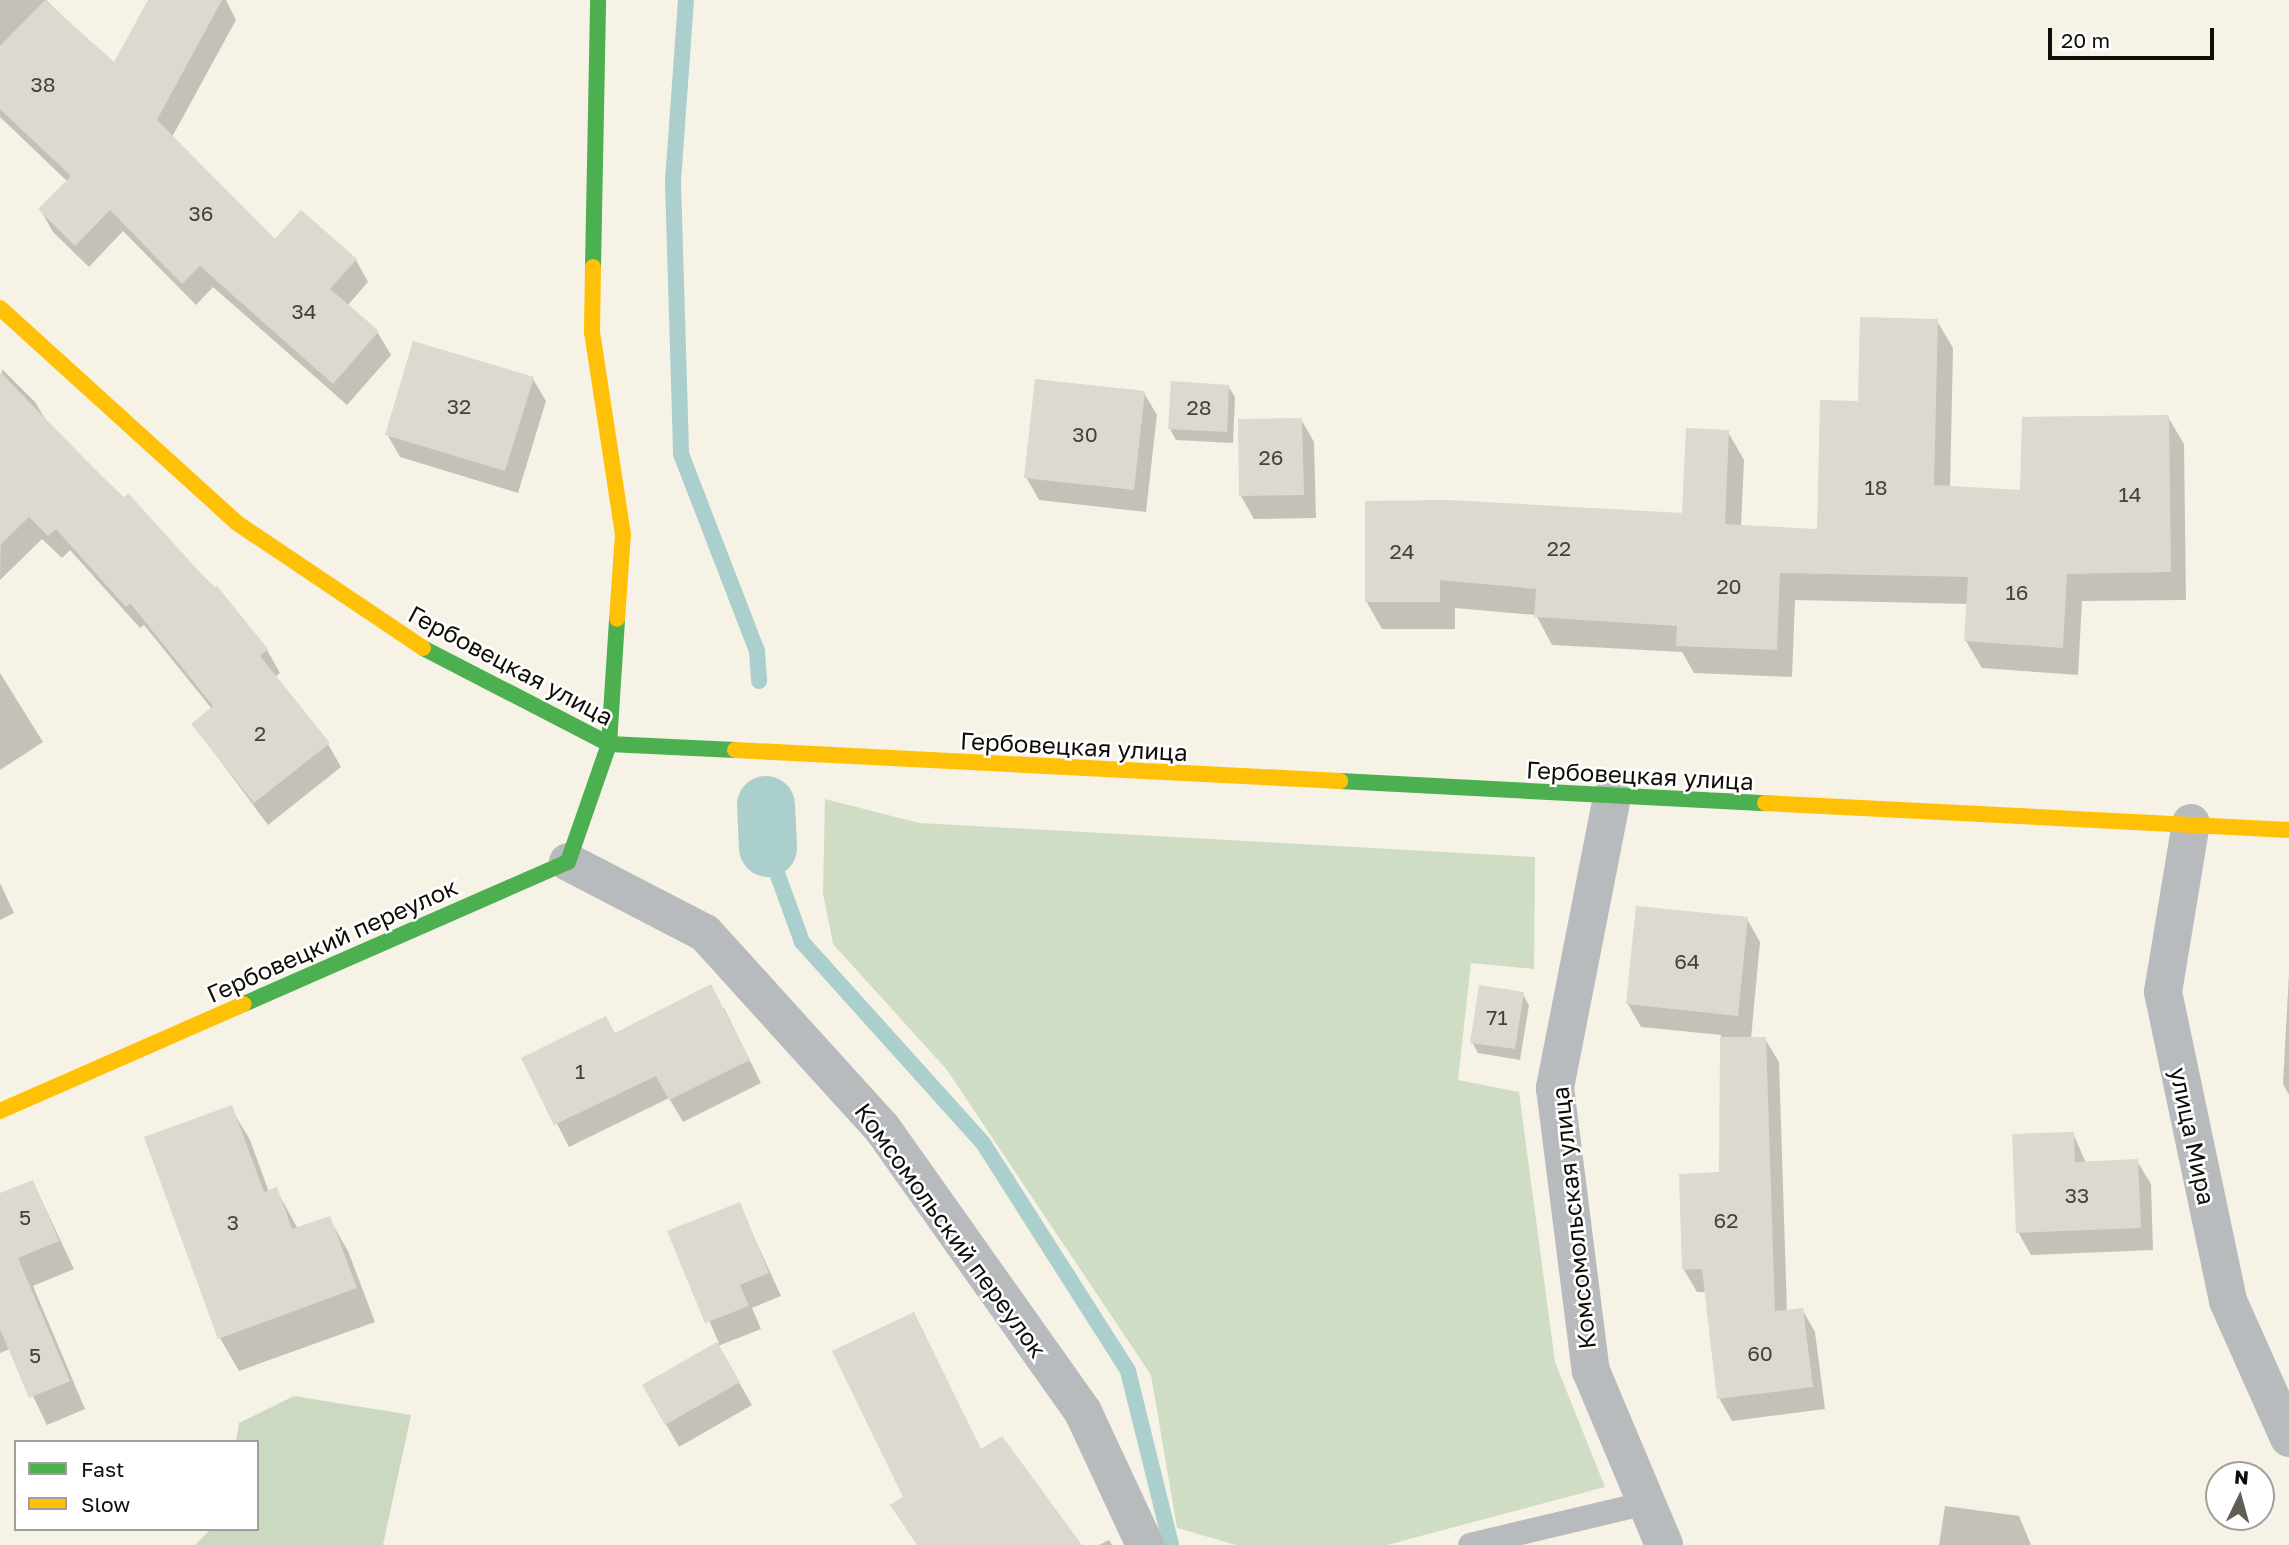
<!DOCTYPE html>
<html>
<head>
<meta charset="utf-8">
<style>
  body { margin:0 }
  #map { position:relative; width:2289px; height:1545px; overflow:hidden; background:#f7f2e6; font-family:"Golos Text",sans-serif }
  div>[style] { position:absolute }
  .green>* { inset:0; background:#cfddc5 }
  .forest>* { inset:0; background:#cbd9c1 }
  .shadow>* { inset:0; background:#0003 }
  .stream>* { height:16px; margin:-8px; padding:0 8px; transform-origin:8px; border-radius:8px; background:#abcfcd }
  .canal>* { height:58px; margin:-29px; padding:0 29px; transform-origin:29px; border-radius:29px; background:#abcfcd }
  .building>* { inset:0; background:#ddd8d0 }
  .lane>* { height:24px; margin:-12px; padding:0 12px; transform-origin:12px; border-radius:12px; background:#b8bbbe }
  .street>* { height:38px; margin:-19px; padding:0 19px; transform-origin:19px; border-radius:19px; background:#b8bbbe }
  .fast>* { height:16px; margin:-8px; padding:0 8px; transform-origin:8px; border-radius:8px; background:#4caf50 }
  .slow>* { height:16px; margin:-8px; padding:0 8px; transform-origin:8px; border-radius:8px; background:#ffc107 }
  span { translate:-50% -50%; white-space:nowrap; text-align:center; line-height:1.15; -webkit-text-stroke:5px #fff; paint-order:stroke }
  .number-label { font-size:21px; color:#46423b }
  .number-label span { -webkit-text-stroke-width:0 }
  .street-label { font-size:24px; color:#110e07 }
  .legend { position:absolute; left:14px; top:1440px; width:245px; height:91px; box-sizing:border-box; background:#fff; border:2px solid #a09f9c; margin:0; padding:9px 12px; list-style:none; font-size:21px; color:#110e07 }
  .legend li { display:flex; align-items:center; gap:14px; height:35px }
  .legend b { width:35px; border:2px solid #a09f9c }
  .north { position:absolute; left:2205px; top:1461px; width:70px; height:70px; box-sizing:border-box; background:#fff; border:2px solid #a09f9c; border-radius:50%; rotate:5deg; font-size:19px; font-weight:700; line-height:28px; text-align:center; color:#110e07 }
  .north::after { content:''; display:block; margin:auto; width:24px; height:32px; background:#625e55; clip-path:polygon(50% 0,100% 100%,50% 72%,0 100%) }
  .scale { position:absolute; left:2048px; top:28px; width:166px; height:32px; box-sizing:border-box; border:4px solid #110e07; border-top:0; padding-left:9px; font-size:21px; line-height:24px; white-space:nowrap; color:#110e07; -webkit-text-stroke:5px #fff; paint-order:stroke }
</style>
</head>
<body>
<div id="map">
  <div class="green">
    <i style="clip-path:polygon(825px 799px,919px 823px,1535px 857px,1534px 969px,1471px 963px,1458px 1080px,1519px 1092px,1555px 1362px,1605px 1487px,1387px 1545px,1236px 1545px,1177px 1528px,1151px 1375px,947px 1070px,833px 944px,823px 893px)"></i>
  </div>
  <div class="forest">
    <i style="clip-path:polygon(294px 1396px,411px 1415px,383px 1545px,195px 1545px,211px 1529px,257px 1529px,257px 1442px,236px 1442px,239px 1423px)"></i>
  </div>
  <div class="shadow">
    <i style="clip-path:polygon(0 0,46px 0,114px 65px,150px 0,226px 0,236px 20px,172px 137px,275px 242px,356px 260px,368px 282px,347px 306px,378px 333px,391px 355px,347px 405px,213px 287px,196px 305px,123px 231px,89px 267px,53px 232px,40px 209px,68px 182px,0 117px)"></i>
    <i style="clip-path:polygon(1937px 321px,1953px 348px,1950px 488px,2021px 492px,2168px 417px,2184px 444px,2186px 600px,2082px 601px,2078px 675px,1982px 668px,1966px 641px,1968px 604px,1795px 600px,1792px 677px,1694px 673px,1682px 652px,1552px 645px,1536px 615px,1455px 608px,1455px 629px,1382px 629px,1366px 601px,1366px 503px,1684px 515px,1728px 432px,1744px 460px,1741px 527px,1819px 531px,1860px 402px)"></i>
    <i style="clip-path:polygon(2px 369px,35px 402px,47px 422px,216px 589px,267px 650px,280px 673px,275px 677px,328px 744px,341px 767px,268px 825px,193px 724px,212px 709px,144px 625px,140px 628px,70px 550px,62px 558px,42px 539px,0 580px)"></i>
    <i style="clip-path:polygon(533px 379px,546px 401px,518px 493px,400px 457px,387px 434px)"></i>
    <i style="clip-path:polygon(1228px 386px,1235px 397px,1233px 443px,1176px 440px,1170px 429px)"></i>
    <i style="clip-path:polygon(1144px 393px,1157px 415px,1146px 512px,1039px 500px,1026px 477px)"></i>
    <i style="clip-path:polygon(1301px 419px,1314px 442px,1316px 518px,1254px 519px,1241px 496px)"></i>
    <i style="clip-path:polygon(0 673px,43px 742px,0 770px)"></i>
    <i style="clip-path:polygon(0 883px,14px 913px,0 920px)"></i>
    <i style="clip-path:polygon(1747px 919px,1760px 942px,1751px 1039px,1765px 1039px,1779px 1062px,1787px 1311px,1802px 1309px,1815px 1332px,1825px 1409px,1732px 1421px,1719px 1398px,1706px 1292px,1697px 1292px,1684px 1270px,1720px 1174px,1721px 1035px,1641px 1027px,1628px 1004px)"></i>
    <i style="clip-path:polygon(2289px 973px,2289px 1095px,2283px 1084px)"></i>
    <i style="clip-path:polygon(1522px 993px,1529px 1005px,1520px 1060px,1478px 1053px,1472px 1042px)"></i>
    <i style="clip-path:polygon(724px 1008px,761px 1083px,683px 1122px,669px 1098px,569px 1147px,523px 1058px)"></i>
    <i style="clip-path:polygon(231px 1108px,250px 1140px,269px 1192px,276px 1189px,298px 1229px,329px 1218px,348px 1251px,375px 1322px,239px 1371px,220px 1338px)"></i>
    <i style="clip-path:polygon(2073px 1133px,2086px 1163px,2137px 1161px,2151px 1184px,2153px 1250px,2031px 1255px,2018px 1232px)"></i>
    <i style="clip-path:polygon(33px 1182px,74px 1269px,33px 1286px,85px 1409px,47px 1425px,10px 1349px,0 1353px,0 1195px)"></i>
    <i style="clip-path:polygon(739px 1204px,781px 1296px,752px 1308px,761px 1329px,718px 1346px,752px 1405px,679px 1447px,644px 1386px,719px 1343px,670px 1232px)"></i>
    <i style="clip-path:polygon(1945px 1506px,2019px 1516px,2031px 1545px,1939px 1545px)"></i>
    <i style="clip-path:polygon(1109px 1540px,1112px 1545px,1099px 1545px)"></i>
  </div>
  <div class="stream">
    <i style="left:686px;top:0;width:181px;rotate:94.1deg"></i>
    <i style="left:673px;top:181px;width:273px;rotate:88.3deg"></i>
    <i style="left:681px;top:454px;width:211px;rotate:68.9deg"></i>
    <i style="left:757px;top:651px;width:30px;rotate:86deg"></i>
    <i style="left:768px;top:848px;width:100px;rotate:70.1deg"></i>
    <i style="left:802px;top:942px;width:270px;rotate:48deg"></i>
    <i style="left:983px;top:1143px;width:270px;rotate:57.5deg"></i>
    <i style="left:1128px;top:1371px;width:179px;rotate:76.1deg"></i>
  </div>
  <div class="canal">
    <i style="left:766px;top:805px;width:43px;rotate:87.3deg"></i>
  </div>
  <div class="building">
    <i style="clip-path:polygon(45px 0,114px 62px,148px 0,222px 0,157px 120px,275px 239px,301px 210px,357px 259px,330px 289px,379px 331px,333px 384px,200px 266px,182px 284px,110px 210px,75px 246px,38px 209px,71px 176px,0 109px,0 46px)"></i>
    <i style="clip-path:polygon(1860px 317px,1938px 319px,1934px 485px,2020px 490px,2022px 417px,2169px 415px,2171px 572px,2067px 574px,2063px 648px,1964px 641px,1968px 577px,1780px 573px,1777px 650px,1676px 646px,1677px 626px,1534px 617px,1536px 589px,1440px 580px,1440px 602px,1365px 602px,1365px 501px,1447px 500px,1682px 513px,1686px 428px,1729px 430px,1725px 524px,1817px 529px,1820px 400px,1858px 401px)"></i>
    <i style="clip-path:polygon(413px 341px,534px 377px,505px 471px,385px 435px)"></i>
    <i style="clip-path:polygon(0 372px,123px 498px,128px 493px,214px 588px,217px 586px,268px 649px,260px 656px,330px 743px,254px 803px,191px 724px,213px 706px,130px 603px,126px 607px,56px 529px,48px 536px,29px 517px,0 545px)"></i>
    <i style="clip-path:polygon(1035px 379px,1145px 391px,1134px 490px,1024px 478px)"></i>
    <i style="clip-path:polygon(1171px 381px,1229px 385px,1227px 432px,1168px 429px)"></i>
    <i style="clip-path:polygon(1302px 418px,1304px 495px,1239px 496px,1238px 419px)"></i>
    <i style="clip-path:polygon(1636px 906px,1748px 917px,1738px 1016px,1626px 1004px)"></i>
    <i style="clip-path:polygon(711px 984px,750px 1060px,669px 1100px,656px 1076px,554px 1125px,521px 1058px,606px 1016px,615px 1033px)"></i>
    <i style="clip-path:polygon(1479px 985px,1524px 992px,1515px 1049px,1470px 1043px)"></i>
    <i style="clip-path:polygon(1720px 1037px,1766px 1037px,1775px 1311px,1803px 1308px,1813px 1387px,1717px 1399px,1702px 1269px,1682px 1270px,1679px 1174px,1719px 1172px)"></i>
    <i style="clip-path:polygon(232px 1105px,264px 1192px,277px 1187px,292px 1229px,330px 1216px,357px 1288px,218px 1339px,144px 1137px)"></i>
    <i style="clip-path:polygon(2074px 1132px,2075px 1162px,2138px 1159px,2141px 1228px,2016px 1233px,2012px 1134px)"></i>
    <i style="clip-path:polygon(33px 1180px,59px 1241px,18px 1258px,70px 1381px,29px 1398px,0 1329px,0 1193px)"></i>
    <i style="clip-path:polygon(740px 1202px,769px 1273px,740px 1285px,749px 1306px,705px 1323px,667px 1231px)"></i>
    <i style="clip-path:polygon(914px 1312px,981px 1449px,1002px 1436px,1082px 1545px,917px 1545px,890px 1505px,903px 1497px,832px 1351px)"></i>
    <i style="clip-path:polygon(717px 1342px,740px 1382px,665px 1425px,642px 1385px)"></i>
  </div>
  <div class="lane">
    <i style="left:1470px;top:1545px;width:181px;rotate:-13.4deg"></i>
  </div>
  <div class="street">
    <i style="left:1612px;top:797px;width:297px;rotate:101.1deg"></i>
    <i style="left:1555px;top:1088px;width:285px;rotate:82.8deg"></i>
    <i style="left:1591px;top:1371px;width:189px;rotate:67.2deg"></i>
    <i style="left:2191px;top:823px;width:171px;rotate:99.4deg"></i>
    <i style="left:2163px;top:992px;width:316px;rotate:78.1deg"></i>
    <i style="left:2228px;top:1301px;width:150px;rotate:66deg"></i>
    <i style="left:568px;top:862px;width:154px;rotate:27.4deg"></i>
    <i style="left:705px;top:933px;width:263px;rotate:47.8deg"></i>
    <i style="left:882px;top:1128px;width:348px;rotate:54.7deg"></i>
    <i style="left:1083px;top:1412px;width:147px;rotate:65deg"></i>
  </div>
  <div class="fast">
    <i style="left:593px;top:267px;width:267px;rotate:-88.9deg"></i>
    <i style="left:423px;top:648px;width:209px;rotate:27.3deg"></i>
    <i style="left:609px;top:744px;width:126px;rotate:2.7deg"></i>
    <i style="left:1340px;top:781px;width:426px;rotate:3deg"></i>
    <i style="left:244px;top:1004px;width:354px;rotate:-23.7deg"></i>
    <i style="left:568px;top:862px;width:125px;rotate:-70.8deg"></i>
    <i style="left:609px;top:744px;width:125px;rotate:-86.3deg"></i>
  </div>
  <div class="slow">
    <i style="left:593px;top:267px;width:65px;rotate:90.9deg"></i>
    <i style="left:592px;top:332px;width:204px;rotate:81.3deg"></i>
    <i style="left:623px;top:534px;width:85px;rotate:94deg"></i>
    <i style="left:0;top:308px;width:320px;rotate:42.2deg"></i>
    <i style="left:237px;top:523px;width:224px;rotate:33.9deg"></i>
    <i style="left:735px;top:750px;width:606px;rotate:2.93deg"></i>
    <i style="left:1765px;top:803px;width:525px;rotate:2.95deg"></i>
    <i style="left:0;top:1111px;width:266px;rotate:-23.7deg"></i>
  </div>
  <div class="number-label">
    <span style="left:43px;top:84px">38</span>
    <span style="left:201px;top:213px">36</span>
    <span style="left:304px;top:311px">34</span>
    <span style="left:459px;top:406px">32</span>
    <span style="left:1199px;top:407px">28</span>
    <span style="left:1085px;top:434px">30</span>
    <span style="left:1271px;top:457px">26</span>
    <span style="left:1876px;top:487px">18</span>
    <span style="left:2130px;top:494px">14</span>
    <span style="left:1559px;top:548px">22</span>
    <span style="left:1402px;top:551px">24</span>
    <span style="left:1729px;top:586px">20</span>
    <span style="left:2017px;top:592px">16</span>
    <span style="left:260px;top:733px">2</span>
    <span style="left:1687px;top:961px">64</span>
    <span style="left:1497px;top:1017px">71</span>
    <span style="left:580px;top:1071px">1</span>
    <span style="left:2077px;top:1195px">33</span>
    <span style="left:25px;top:1217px">5</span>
    <span style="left:1726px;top:1220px">62</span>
    <span style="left:233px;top:1222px">3</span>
    <span style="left:1760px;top:1353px">60</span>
    <span style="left:35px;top:1355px">5</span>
  </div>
  <div class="street-label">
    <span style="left:511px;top:665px;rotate:28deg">Гербовецкая улица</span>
    <span style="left:1074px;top:746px;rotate:3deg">Гербовецкая улица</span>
    <span style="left:1640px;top:775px;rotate:3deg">Гербовецкая улица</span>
    <span style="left:332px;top:940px;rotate:-24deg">Гербовецкий переулок</span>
    <span style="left:2193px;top:1136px;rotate:78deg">улица Мира</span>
    <span style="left:1573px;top:1218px;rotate:-96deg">Комсомольская улица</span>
    <span style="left:951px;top:1230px;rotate:54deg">Комсомольский переулок</span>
  </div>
  <ul class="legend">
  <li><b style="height:9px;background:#4caf50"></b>Fast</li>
  <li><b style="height:9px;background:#ffc107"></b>Slow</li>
  </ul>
  <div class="north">N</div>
  <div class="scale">20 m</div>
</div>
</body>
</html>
